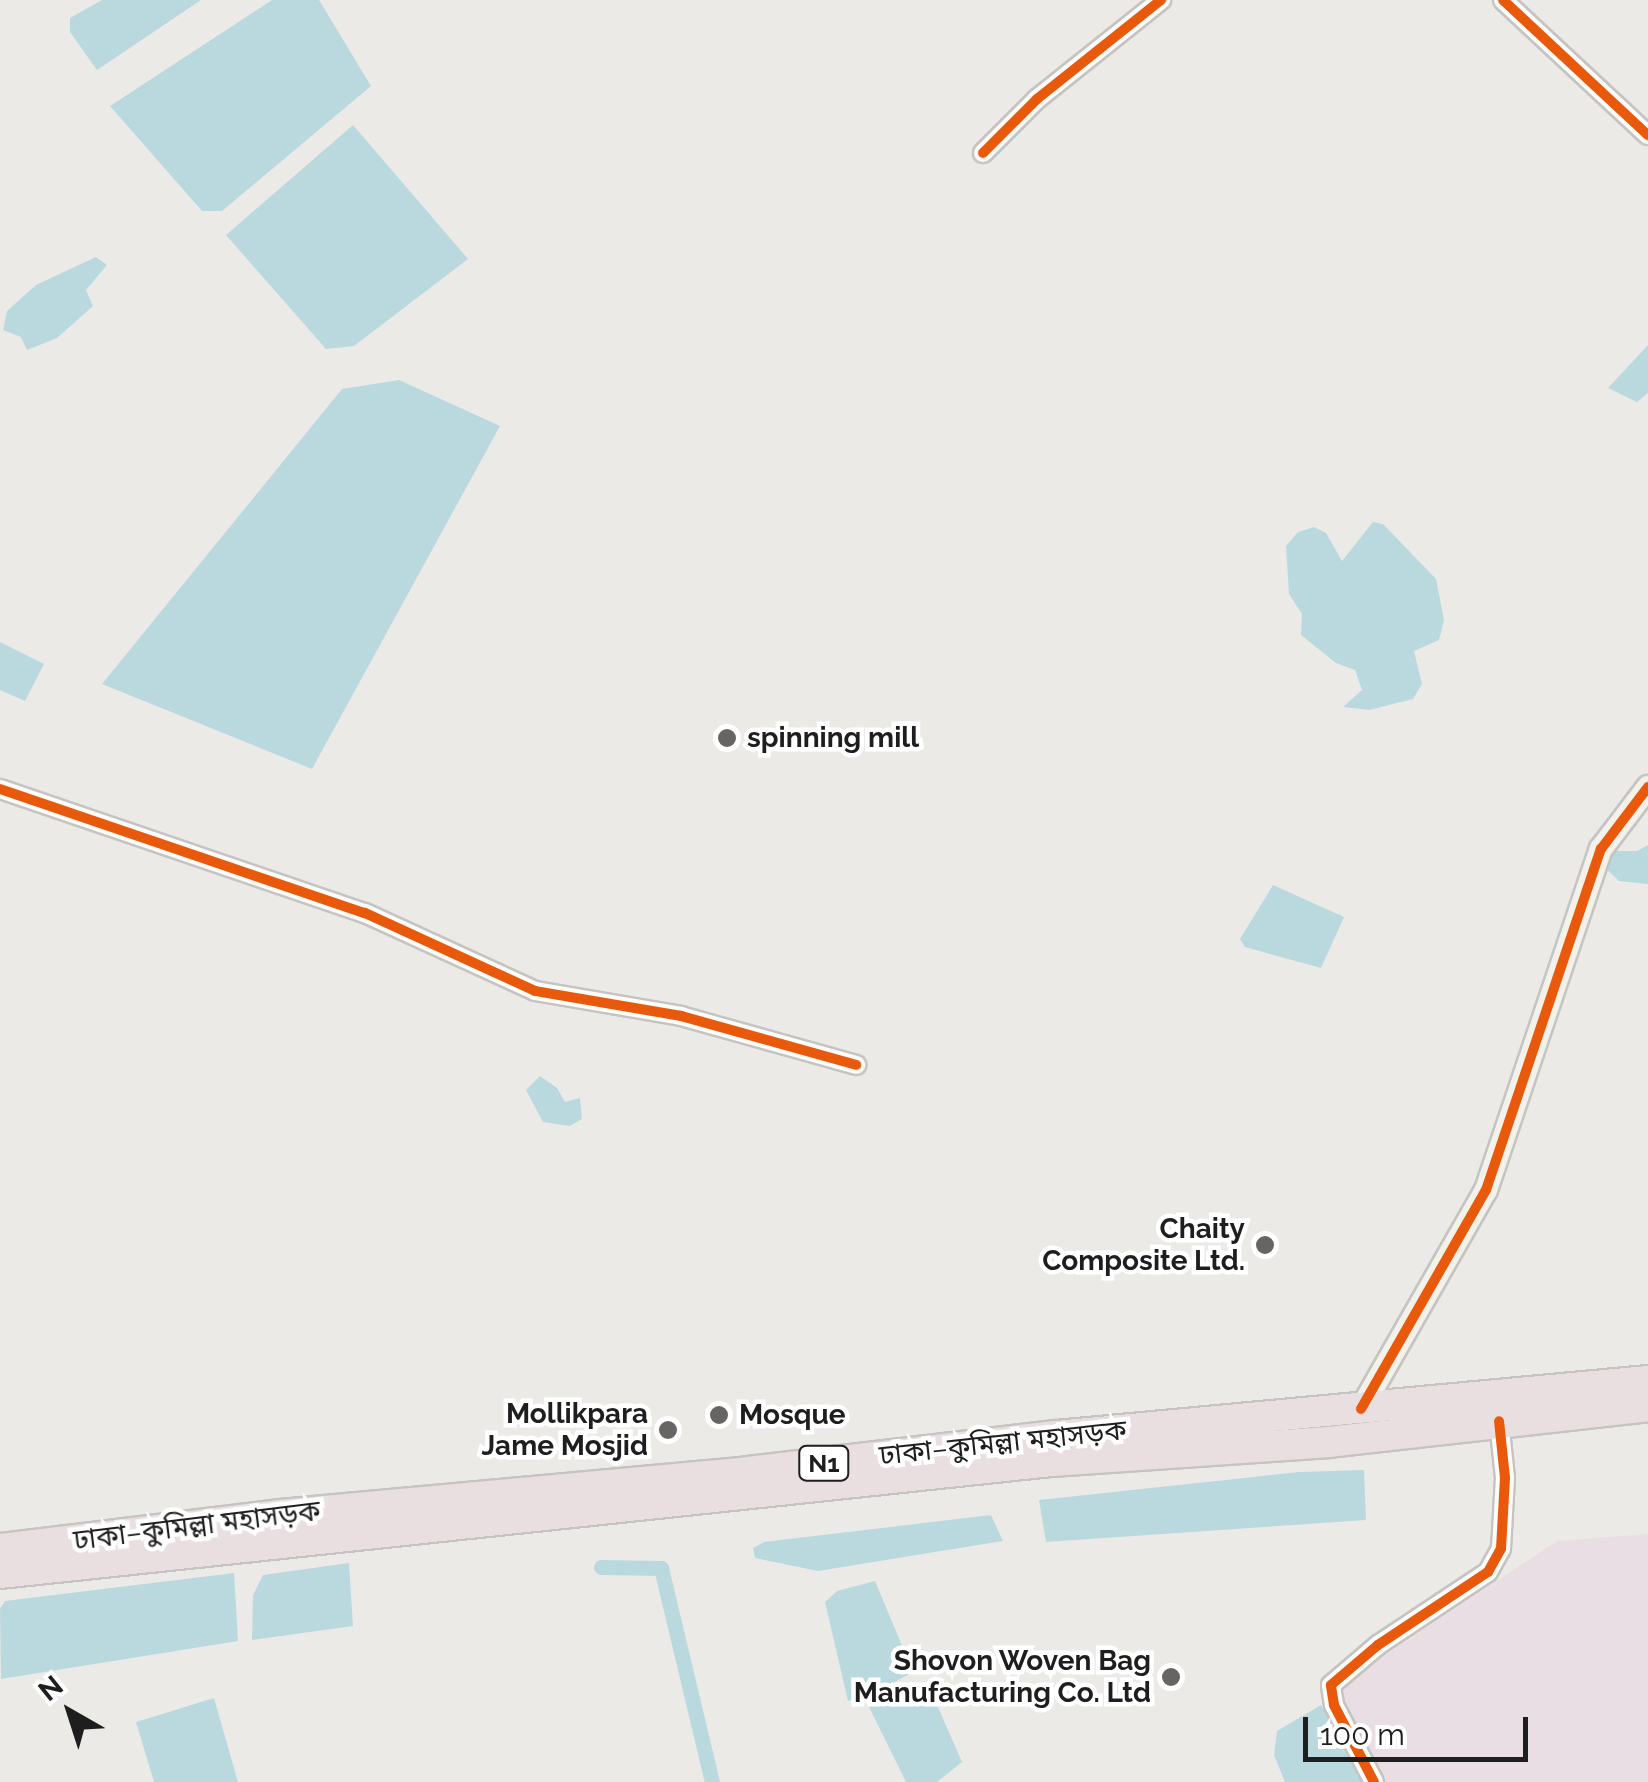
<!DOCTYPE html>
<html>
<head>
<meta charset="utf-8">
<style>
	body { margin:0 }
	#map { position:relative; width:1648px; height:1782px; overflow:hidden; background:#eceae6; font-family:Raleway,"Noto Sans Bengali",sans-serif }
	div>[style] { position:absolute }
	[style*='--x'] { left:calc(var(--x)*1px); top:calc(var(--y)*1px); width:calc(var(--w)*1px); rotate:calc(var(--a)*1deg) }
	.industrial>* { inset:0; background:#eadee5 }
	.water>* { inset:0; background:#bad9df }
	.canal>* { height:15px; margin:-7.5px; padding:0 7.5px; transform-origin:7.5px; border-radius:7.5px; background:#bad9df }
	.roads { filter:drop-shadow(2px 0 #c5c4c2) drop-shadow(-2px 0 #c5c4c2) drop-shadow(0 2px #c5c4c2) drop-shadow(0 -2px #c5c4c2) }
	.street>* { height:18px; margin:-9px; padding:0 9px; transform-origin:9px; border-radius:9px; background:#fcfcfb }
	.secondary>* { height:22px; margin:-11px; padding:0 11px; transform-origin:11px; border-radius:11px; background:#f3f2ea }
	.highway>* { height:30px; margin:-15px; padding:0 15px; transform-origin:15px; border-radius:15px; background:#e9dfe0 }
	.cycleway>* { height:10px; margin:-5px; padding:0 5px; transform-origin:5px; border-radius:5px; background:#e8590c }
	.dots>* { width:28px; height:28px; translate:-50% -50%; box-sizing:border-box; border:5px solid #fff; border-radius:50% }
	span { translate:-50% -50%; white-space:nowrap; text-align:center; line-height:1.15; -webkit-text-stroke:9px #fff; paint-order:stroke }
	.shield-label span { padding:2px 8px; background:#fff; border:2px solid; border-radius:8px; -webkit-text-stroke-width:0 }
	.shield-label { font-size:25px; color:#1e1e1e; font-weight:700 }
	.poi-label { font-size:28px; color:#1e1e1e; font-weight:700 }
	.left { translate:0 -50%; text-align:left }
	.right { translate:-100% -50%; text-align:right }
	.street-label { font-size:28px; color:#1e1e1e }
	.north { position:absolute; left:20px; top:1662px; width:100px; height:100px; -webkit-text-stroke:8px #fff; paint-order:stroke; rotate:321deg; font-size:28px; font-weight:700; line-height:40px; text-align:center; color:#1e1e1e }
	.north::after { content:''; display:block; margin:auto; width:35px; height:45px; background:#1e1e1e; clip-path:polygon(50% 0,100% 100%,50% 72%,0 100%) }
	.scale { position:absolute; left:1303px; top:1717px; width:225px; height:45px; box-sizing:border-box; border:5px solid #1e1e1e; border-top:0; padding-left:12px; font-size:30px; line-height:35px; white-space:nowrap; color:#1e1e1e; -webkit-text-stroke:8px #fff; paint-order:stroke }
</style>
</head>
<body>
<div id="map">
	<div class="industrial">
		<div style="clip-path:polygon(1648px 1534px,1648px 1782px,1367px 1782px,1334px 1689px,1557px 1541px)"></div>
	</div>
	<div class="water">
		<div style="clip-path:polygon(102px 0,201px 0,97px 70px,70px 32px,70px 18px)"></div>
		<div style="clip-path:polygon(272px 0,319px 0,371px 86px,222px 211px,202px 211px,110px 106px)"></div>
		<div style="clip-path:polygon(353px 125px,468px 259px,354px 346px,326px 349px,226px 235px)"></div>
		<div style="clip-path:polygon(96px 257px,107px 265px,86px 290px,93px 306px,57px 338px,27px 350px,21px 337px,3px 330px,7px 311px,36px 285px)"></div>
		<div style="clip-path:polygon(1648px 345px,1648px 393px,1637px 402px,1608px 388px)"></div>
		<div style="clip-path:polygon(399px 380px,500px 426px,312px 769px,102px 684px,342px 389px)"></div>
		<div style="clip-path:polygon(1373px 522px,1383px 524px,1436px 579px,1444px 620px,1439px 640px,1414px 651px,1422px 684px,1413px 699px,1369px 710px,1343px 707px,1362px 690px,1355px 670px,1336px 663px,1301px 635px,1302px 614px,1289px 594px,1286px 546px,1298px 532px,1314px 527px,1326px 533px,1342px 561px)"></div>
		<div style="clip-path:polygon(0 642px,44px 664px,25px 701px,0 690px)"></div>
		<div style="clip-path:polygon(1648px 845px,1648px 884px,1619px 881px,1602px 865px,1612px 851px,1637px 851px)"></div>
		<div style="clip-path:polygon(1273px 885px,1344px 917px,1321px 968px,1245px 947px,1240px 939px)"></div>
		<div style="clip-path:polygon(540px 1076px,557px 1088px,565px 1102px,580px 1098px,582px 1119px,570px 1126px,543px 1122px,526px 1090px)"></div>
		<div style="clip-path:polygon(1364px 1470px,1366px 1520px,1337px 1522px,1046px 1542px,1039px 1500px,1299px 1472px)"></div>
		<div style="clip-path:polygon(991px 1515px,1003px 1541px,818px 1571px,755px 1558px,753px 1548px,764px 1542px)"></div>
		<div style="clip-path:polygon(349px 1563px,353px 1626px,252px 1640px,253px 1595px,263px 1575px)"></div>
		<div style="clip-path:polygon(234px 1573px,238px 1641px,1px 1679px,0 1609px,5px 1601px)"></div>
		<div style="clip-path:polygon(875px 1581px,913px 1672px,878px 1691px,848px 1701px,825px 1602px,837px 1591px)"></div>
		<div style="clip-path:polygon(922px 1682px,934px 1698px,962px 1762px,937px 1782px,906px 1782px,869px 1707px)"></div>
		<div style="clip-path:polygon(214px 1698px,238px 1782px,154px 1782px,136px 1722px)"></div>
		<div style="clip-path:polygon(1321px 1705px,1362px 1782px,1285px 1782px,1274px 1755px,1277px 1731px)"></div>
	</div>
	<div class="canal">
		<div style="--x:601;--y:1567;--w:60;--a:1"></div>
		<div style="--x:661;--y:1568;--w:220;--a:76.6"></div>
	</div>
	<div class="roads">
		<div class="street">
			<div style="--x:1503;--y:0;--w:198;--a:43"></div>
			<div style="--x:983;--y:153;--w:76;--a:-45"></div>
			<div style="--x:1037;--y:99;--w:159;--a:-38.6"></div>
			<div style="--x:0;--y:789;--w:385;--a:18.8"></div>
			<div style="--x:365;--y:913;--w:187;--a:24.6"></div>
			<div style="--x:535;--y:991;--w:148;--a:9.7"></div>
			<div style="--x:681;--y:1016;--w:182;--a:15.6"></div>
			<div style="--x:1374;--y:1782;--w:87;--a:-117.5"></div>
			<div style="--x:1334;--y:1705;--w:20;--a:-99"></div>
			<div style="--x:1331;--y:1685;--w:62;--a:-40.4"></div>
			<div style="--x:1378;--y:1645;--w:132;--a:-33.6"></div>
			<div style="--x:1488;--y:1572;--w:26;--a:-61"></div>
			<div style="--x:1501;--y:1549;--w:71;--a:-86.8"></div>
			<div style="--x:1505;--y:1478;--w:57;--a:-96"></div>
		</div>
		<div class="secondary">
			<div style="--x:1361;--y:1409;--w:252;--a:-60.3"></div>
			<div style="--x:1486;--y:1190;--w:360;--a:-71.4"></div>
			<div style="--x:1601;--y:849;--w:78;--a:-52.8"></div>
		</div>
		<div class="highway">
			<div style="--x:0;--y:1549;--w:281;--a:-6.9"></div>
			<div style="--x:279;--y:1515;--w:471;--a:-5.2"></div>
			<div style="--x:748;--y:1472;--w:310;--a:-6.7"></div>
			<div style="--x:1056;--y:1436;--w:595;--a:-5.31"></div>
			<div style="--x:0;--y:1573;--w:1058;--a:-6.08"></div>
			<div style="--x:1052;--y:1461;--w:278;--a:-3.9"></div>
			<div style="--x:1329;--y:1442;--w:321;--a:-6.4"></div>
		</div>
	</div>
	<div class="cycleway">
		<div style="--x:1503;--y:0;--w:198;--a:43"></div>
		<div style="--x:983;--y:153;--w:76;--a:-45"></div>
		<div style="--x:1037;--y:99;--w:159;--a:-38.6"></div>
		<div style="--x:0;--y:789;--w:385;--a:18.8"></div>
		<div style="--x:365;--y:913;--w:187;--a:24.6"></div>
		<div style="--x:535;--y:991;--w:148;--a:9.7"></div>
		<div style="--x:681;--y:1016;--w:182;--a:15.6"></div>
		<div style="--x:1361;--y:1409;--w:252;--a:-60.3"></div>
		<div style="--x:1486;--y:1190;--w:360;--a:-71.4"></div>
		<div style="--x:1601;--y:849;--w:78;--a:-52.8"></div>
		<div style="--x:1374;--y:1782;--w:87;--a:-117.5"></div>
		<div style="--x:1334;--y:1705;--w:20;--a:-99"></div>
		<div style="--x:1331;--y:1685;--w:62;--a:-40.4"></div>
		<div style="--x:1378;--y:1645;--w:132;--a:-33.6"></div>
		<div style="--x:1488;--y:1572;--w:26;--a:-61"></div>
		<div style="--x:1501;--y:1549;--w:71;--a:-86.8"></div>
		<div style="--x:1505;--y:1478;--w:57;--a:-96"></div>
	</div>
	<div class="dots">
		<div style="left:727px;top:738px;background:#666564"></div>
		<div style="left:1265px;top:1245px;background:#666564"></div>
		<div style="left:719px;top:1415px;background:#666564"></div>
		<div style="left:668px;top:1430px;background:#666564"></div>
		<div style="left:1171px;top:1677px;background:#666564"></div>
	</div>
	<div class="shield-label">
		<span style="left:824px;top:1463px">N1</span>
	</div>
	<div class="poi-label">
		<span class="left" style="left:747px;top:738px">spinning mill</span>
		<span class="right" style="left:1245px;top:1245px">Chaity<br>Composite Ltd.</span>
		<span class="right" style="left:648px;top:1430px">Mollikpara<br>Jame Mosjid</span>
		<span class="left" style="left:739px;top:1415px">Mosque</span>
		<span class="right" style="left:1151px;top:1677px">Shovon Woven Bag<br>Manufacturing Co. Ltd</span>
	</div>
	<div class="street-label">
		<span style="left:1003px;top:1443px;rotate:-6deg">ঢাকা–কুমিল্লা মহাসড়ক</span>
		<span style="left:197px;top:1526px;rotate:-7deg">ঢাকা–কুমিল্লা মহাসড়ক</span>
	</div>
	<div class="north">N</div>
	<div class="scale">100 m</div>
</div>
</body>
</html>
